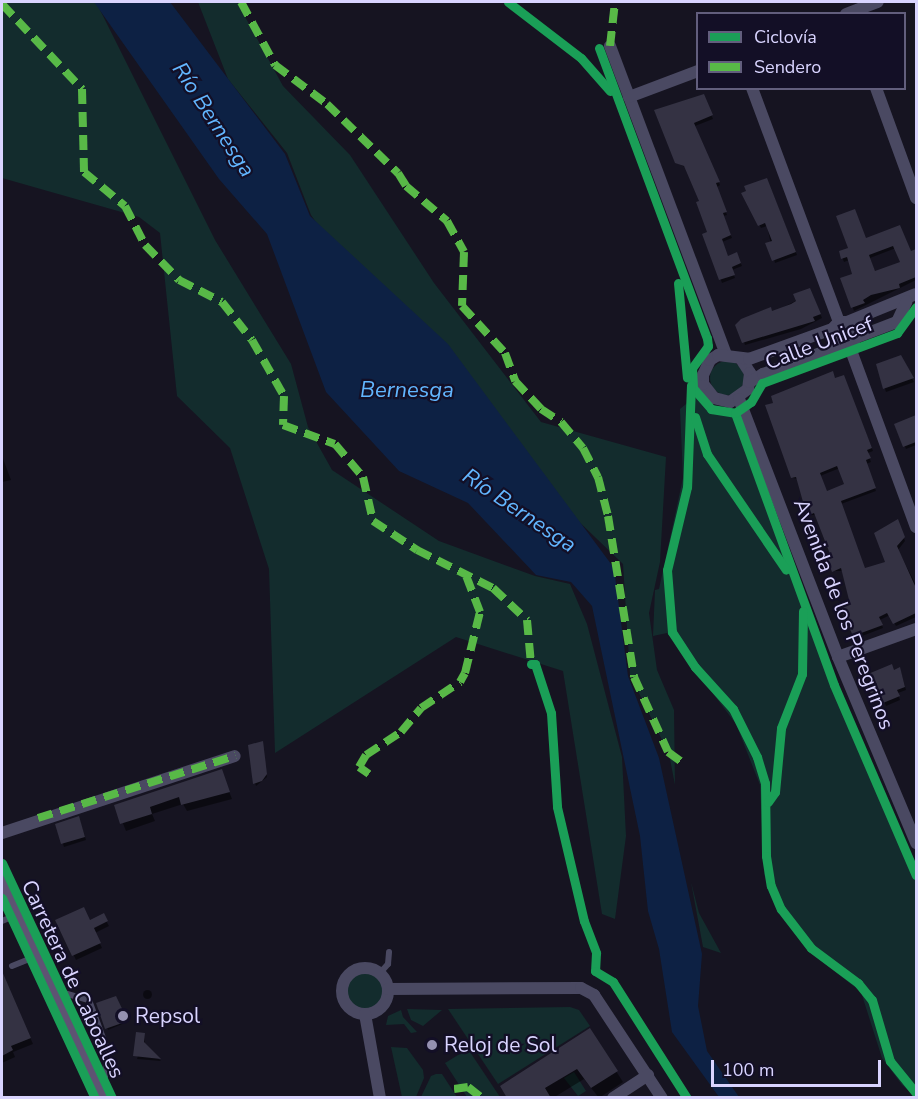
<!DOCTYPE html>
<html>
<head>
<meta charset="utf-8">
<style>
	body { margin:0 }
	#map { position:relative; width:918px; height:1099px; overflow:hidden; background:#161421; font-family:"Nunito Sans",sans-serif }
	div>[style] { position:absolute }
	[style*='--x'] { left:calc(var(--x)*1px); top:calc(var(--y)*1px); width:calc(var(--w)*1px); rotate:calc(var(--a)*1deg) }
	.green>* { inset:0; background:#132c2d }
	.round { border-radius:50% }
	.water>* { inset:0; background:#0d2144 }
	.shadow>* { inset:0; background:#0007 }
	.building>* { inset:0; background:#343243 }
	.lane>* { height:6px; margin:-3px; padding:0 3px; transform-origin:3px; border-radius:3px; background:#4a4962 }
	.street>* { height:12px; margin:-6px; padding:0 6px; transform-origin:6px; border-radius:6px; background:#4a4962 }
	.street>.ring { margin:-6px; padding:0; box-sizing:content-box; background:none; border:12px solid #4a4962; border-radius:50% }
	.primary>* { height:20px; margin:-10px; padding:0 10px; transform-origin:10px; border-radius:10px; background:#5e5373 }
	.quiet>* { height:8px; margin-top:-4px; transform-origin:0; background:repeating-linear-gradient(90deg,#58b947 0 15px,transparent 0 23px) }
	.cycleway>* { height:9px; margin:-4.5px; padding:0 4.5px; transform-origin:4.5px; border-radius:4.5px; background:#1a9f57 }
	.dots>* { width:16px; height:16px; translate:-50% -50%; box-sizing:border-box; border:3px solid #130f26; border-radius:50% }
	span { translate:-50% -50%; white-space:nowrap; text-align:center; line-height:1.15; -webkit-text-stroke:4.5px #130f26; paint-order:stroke }
	.street-label { font-size:21px; color:#d9d4ff }
	.poi-label { font-size:21px; color:#d9d4ff }
	.left { translate:0 -50%; text-align:left }
	.water-label { font-size:22px; color:#62b6ff; font-style:italic }
	.frame { position:absolute; inset:0; border:3px solid #d9d4ff; pointer-events:none }
	.legend { position:absolute; left:696px; top:12px; width:210px; height:78px; box-sizing:border-box; background:#130f26; border:2px solid #625e7d; margin:0; padding:8px 10px; list-style:none; font-size:18px; color:#d9d4ff }
	.legend li { display:flex; align-items:center; gap:12px; height:30px }
	.legend b { width:30px; border:2px solid #625e7d }
	.scale { position:absolute; left:711px; top:1060px; width:170px; height:27px; box-sizing:border-box; border:3px solid #d9d4ff; border-top:0; padding-left:8px; font-size:18px; line-height:21px; white-space:nowrap; color:#d9d4ff; -webkit-text-stroke:4px #130f26; paint-order:stroke }
</style>
</head>
<body>
<div id="map">
	<div class="green">
		<div style="clip-path:polygon(2px 2px,96px 2px,215px 240px,291px 364px,308px 427px,332px 470px,439px 541px,535px 576px,570px 584px,587px 624px,622px 757px,626px 836px,615px 919px,602px 914px,563px 671px,456px 637px,275px 753px,269px 569px,230px 448px,177px 396px,160px 233px,139px 217px,2px 178px)"></div>
		<div style="clip-path:polygon(198px 2px,237px 2px,283px 86px,350px 155px,434px 283px,541px 422px,666px 457px,660px 562px,649px 613px,657px 670px,674px 710px,675px 785px,669px 754px,630px 675px,623px 564px,416px 365px,311px 215px,287px 153px,228px 79px)"></div>
		<div class="round" style="left:710px;top:361px;width:34px;height:34px"></div>
		<div style="clip-path:polygon(697px 395px,715px 410px,736px 410px,836px 684px,916px 869px,916px 1097px,902px 1085px,882px 1058px,861px 992px,806px 949px,775px 906px,764px 874px,760px 785px,736px 724px,667px 633px,653px 636px,655px 590px,659px 589px,683px 478px,680px 409px)"></div>
		<div style="clip-path:polygon(691px 882px,699px 913px,721px 953px,703px 947px)"></div>
		<div class="round" style="left:347px;top:973px;width:36px;height:36px"></div>
		<div style="clip-path:polygon(570px 1007px,579px 1010px,590px 1026px,498px 1084px,448px 1009px)"></div>
		<div style="clip-path:polygon(407px 1009px,442px 1010px,423px 1026px,411px 1020px)"></div>
		<div style="clip-path:polygon(401px 1010px,403px 1017px,417px 1032px,411px 1033px,404px 1024px,386px 1025px,388px 1016px)"></div>
		<div style="clip-path:polygon(391px 1047px,407px 1048px,423px 1070px,424px 1078px,416px 1097px,402px 1097px)"></div>
		<div style="clip-path:polygon(468px 1049px,500px 1097px,467px 1097px,445px 1063px)"></div>
		<div style="clip-path:polygon(574px 1072px,586px 1091px,578px 1096px,564px 1078px)"></div>
		<div style="clip-path:polygon(436px 1074px,442px 1074px,457px 1097px,421px 1097px,431px 1076px)"></div>
	</div>
	<div class="water">
		<div style="clip-path:polygon(94px 2px,170px 2px,285px 154px,310px 216px,448px 344px,614px 568px,628px 676px,659px 758px,702px 954px,698px 1006px,707px 1051px,739px 1097px,719px 1097px,672px 1032px,659px 949px,648px 911px,640px 836px,592px 606px,571px 582px,536px 575px,468px 503px,399px 471px,326px 392px,267px 234px,219px 179px)"></div>
	</div>
	<div class="shadow">
		<div style="clip-path:polygon(705px 99px,713px 119px,695px 126px,720px 185px,717px 187px,727px 215px,723px 216px,732px 238px,722px 242px,728px 258px,738px 257px,742px 266px,732px 270px,735px 278px,722px 283px,704px 235px,708px 233px,701px 202px,687px 168px,677px 163px,656px 111px)"></div>
		<div style="clip-path:polygon(768px 182px,797px 255px,775px 263px,767px 226px,761px 228px,743px 194px)"></div>
		<div style="clip-path:polygon(evenodd,900px 226px,910px 253px,916px 250px,916px 280px,854px 311px,842px 279px,854px 275px,849px 260px,844px 262px,840px 252px,900px 226px,896px 248px,902px 263px,875px 272px,870px 258px,896px 248px)"></div>
		<div style="clip-path:polygon(811px 293px,822px 318px,801px 329px,745px 345px,744px 342px,772px 313px)"></div>
		<div style="clip-path:polygon(900px 357px,914px 382px,886px 392px,877px 365px)"></div>
		<div style="clip-path:polygon(evenodd,835px 379px,845px 380px,873px 451px,868px 453px,871px 462px,866px 464px,876px 491px,841px 504px,865px 571px,887px 563px,899px 524px,905px 541px,898px 550px,916px 585px,916px 617px,896px 626px,890px 615px,880px 620px,883px 628px,857px 638px,842px 608px,852px 605px,843px 571px,833px 571px,832px 554px,817px 515px,808px 515px,798px 479px,793px 478px,767px 406px,835px 379px,840px 468px,846px 485px,827px 493px,820px 476px,840px 468px)"></div>
		<div style="clip-path:polygon(916px 417px,916px 445px,906px 449px,896px 425px)"></div>
		<div style="clip-path:polygon(2px 456px,11px 480px,2px 482px)"></div>
		<div style="clip-path:polygon(894px 672px,901px 672px,906px 690px,898px 693px,900px 700px,886px 706px,881px 694px,874px 696px,868px 683px)"></div>
		<div style="clip-path:polygon(262px 743px,267px 777px,256px 786px,255px 783px)"></div>
		<div style="clip-path:polygon(221px 771px,232px 799px,187px 811px,183px 804px,152px 814px,155px 821px,126px 831px,116px 806px)"></div>
		<div style="clip-path:polygon(80px 821px,86px 840px,64px 847px,57px 825px)"></div>
		<div style="clip-path:polygon(103px 915px,109px 926px,95px 933px,102px 948px,76px 960px,57px 921px,90px 921px)"></div>
		<div style="clip-path:polygon(2px 973px,33px 1044px,13px 1052px,15px 1057px,2px 1063px)"></div>
		<div class="round" style="left:142.5px;top:989.5px;width:9px;height:9px"></div>
		<div style="clip-path:polygon(115px 998px,127px 1022px,108px 1030px,98px 1004px)"></div>
		<div style="clip-path:polygon(590px 1030px,623px 1082px,599px 1098px,584px 1079px,553px 1098px,508px 1098px)"></div>
		<div style="clip-path:polygon(144px 1034px,145px 1045px,161px 1061px,137px 1059px)"></div>
	</div>
	<div class="building">
		<div style="clip-path:polygon(704px 94px,713px 115px,694px 123px,720px 182px,716px 183px,727px 212px,723px 213px,731px 235px,722px 239px,728px 256px,737px 252px,741px 263px,732px 267px,735px 275px,719px 280px,702px 234px,707px 232px,696px 202px,699px 201px,684px 166px,675px 163px,654px 110px)"></div>
		<div style="clip-path:polygon(767px 178px,796px 252px,772px 261px,765px 243px,772px 241px,765px 223px,758px 226px,741px 193px,746px 191px,744px 186px)"></div>
		<div style="clip-path:polygon(evenodd,855px 209px,866px 238px,900px 225px,911px 251px,916px 249px,916px 277px,899px 284px,900px 288px,871px 295px,863px 300px,865px 303px,851px 308px,840px 278px,852px 274px,847px 257px,841px 259px,839px 251px,848px 248px,836px 216px,855px 209px,893px 246px,900px 262px,875px 271px,869px 255px,893px 246px)"></div>
		<div style="clip-path:polygon(810px 288px,821px 314px,813px 317px,815px 321px,742px 343px,735px 325px,741px 319px,771px 307px,772px 311px,791px 304px,796px 301px,793px 294px)"></div>
		<div style="clip-path:polygon(901px 355px,914px 378px,883px 389px,876px 364px)"></div>
		<div style="clip-path:polygon(evenodd,833px 371px,835px 378px,844px 375px,872px 448px,867px 450px,871px 458px,866px 460px,876px 488px,841px 501px,865px 568px,885px 562px,874px 533px,898px 519px,905px 537px,897px 546px,916px 588px,916px 613px,893px 624px,887px 613px,879px 617px,883px 625px,853px 636px,840px 607px,850px 604px,841px 568px,832px 572px,826px 555px,830px 554px,814px 513px,807px 516px,796px 477px,791px 478px,765px 405px,773px 403px,771px 396px,833px 371px,837px 466px,844px 484px,827px 491px,820px 473px,837px 466px)"></div>
		<div style="clip-path:polygon(916px 415px,916px 442px,903px 447px,894px 424px)"></div>
		<div style="clip-path:polygon(892px 664px,894px 670px,900px 667px,905px 687px,897px 690px,900px 696px,883px 703px,878px 691px,871px 694px,866px 682px,871px 680px,868px 674px)"></div>
		<div style="clip-path:polygon(263px 741px,267px 774px,262px 781px,253px 784px,248px 745px)"></div>
		<div style="clip-path:polygon(222px 769px,230px 792px,181px 805px,179px 797px,150px 807px,152px 814px,120px 824px,114px 805px)"></div>
		<div style="clip-path:polygon(79px 816px,85px 837px,61px 844px,55px 824px)"></div>
		<div style="clip-path:polygon(84px 907px,90px 920px,104px 913px,108px 921px,94px 928px,101px 943px,72px 956px,55px 920px)"></div>
		<div style="clip-path:polygon(2px 971px,31px 1038px,11px 1046px,13px 1050px,2px 1056px)"></div>
		<div style="clip-path:polygon(116px 996px,128px 1021px,105px 1029px,96px 1003px)"></div>
		<div style="clip-path:polygon(86px 1008px,96px 1034px,93px 1035px,81px 1010px)"></div>
		<div style="clip-path:polygon(590px 1028px,618px 1071px,591px 1088px,577px 1069px,545px 1088px,551px 1098px,507px 1098px,500px 1086px)"></div>
		<div style="clip-path:polygon(136px 1032px,145px 1033px,144px 1042px,161px 1059px,133px 1056px)"></div>
	</div>
	<div class="lane">
		<div style="--x:2;--y:921;--w:13;--a:-23"></div>
		<div style="--x:12;--y:966;--w:24;--a:-22"></div>
		<div style="--x:380;--y:973;--w:12;--a:-48"></div>
		<div style="--x:388;--y:964;--w:12;--a:-85"></div>
		<div style="--x:57;--y:991;--w:33;--a:16"></div>
		<div style="--x:89;--y:1000;--w:52;--a:69.8"></div>
		<div style="--x:107;--y:1049;--w:39;--a:94"></div>
	</div>
	<div class="street">
		<div style="--x:846;--y:14;--w:34;--a:-21"></div>
		<div style="--x:610;--y:46;--w:329;--a:69.4"></div>
		<div style="--x:752;--y:88;--w:250;--a:69.6"></div>
		<div style="--x:876;--y:88;--w:117;--a:70"></div>
		<div style="--x:629;--y:97;--w:74;--a:-20.6"></div>
		<div class="ring" style="left:832px;top:322px;width:12px;height:12px"></div>
		<div style="--x:847;--y:322;--w:74;--a:-22.1"></div>
		<div style="--x:855;--y:338;--w:45;--a:-20.9"></div>
		<div style="--x:897;--y:322;--w:23;--a:-65"></div>
		<div style="--x:849;--y:345;--w:194;--a:69.8"></div>
		<div style="--x:741;--y:359;--w:17;--a:57"></div>
		<div style="--x:750;--y:373;--w:16;--a:97"></div>
		<div style="--x:748;--y:389;--w:22;--a:144"></div>
		<div style="--x:730;--y:402;--w:16;--a:-166"></div>
		<div style="--x:714;--y:398;--w:18;--a:-128"></div>
		<div style="--x:703;--y:384;--w:9;--a:-90"></div>
		<div style="--x:703;--y:375;--w:17;--a:-65"></div>
		<div style="--x:710;--y:360;--w:9;--a:-32"></div>
		<div style="--x:718;--y:355;--w:31;--a:7"></div>
		<div style="--x:749;--y:359;--w:88;--a:-19.9"></div>
		<div style="--x:750;--y:382;--w:15;--a:-32"></div>
		<div style="--x:763;--y:374;--w:82;--a:-20"></div>
		<div style="--x:739;--y:399;--w:276;--a:69"></div>
		<div style="--x:838;--y:657;--w:202;--a:67.2"></div>
		<div style="--x:838;--y:657;--w:83;--a:-19.7"></div>
		<div style="--x:2;--y:833;--w:245;--a:-18.3"></div>
		<div class="ring" style="left:342px;top:968px;width:34px;height:34px"></div>
		<div style="--x:388;--y:989;--w:193;--a:-0.3"></div>
		<div style="--x:581;--y:988;--w:15;--a:28"></div>
		<div style="--x:594;--y:995;--w:123;--a:56.6"></div>
		<div style="--x:365;--y:1014;--w:85;--a:79.9"></div>
		<div style="--x:613;--y:1098;--w:42;--a:-33.3"></div>
	</div>
	<div class="primary">
		<div style="--x:2;--y:881;--w:239;--a:65.3"></div>
	</div>
	<div class="quiet">
		<div style="--x:241;--y:2;--w:72;--a:61.6"></div>
		<div style="--x:275;--y:65;--w:65;--a:36.9"></div>
		<div style="--x:327;--y:104;--w:99;--a:44.2"></div>
		<div style="--x:398;--y:173;--w:15;--a:58"></div>
		<div style="--x:406;--y:186;--w:54;--a:40.5"></div>
		<div style="--x:447;--y:221;--w:35;--a:61"></div>
		<div style="--x:464;--y:252;--w:54;--a:92.1"></div>
		<div style="--x:462;--y:306;--w:64;--a:47.5"></div>
		<div style="--x:505;--y:353;--w:30;--a:70"></div>
		<div style="--x:515;--y:381;--w:38;--a:47"></div>
		<div style="--x:541;--y:409;--w:24;--a:33"></div>
		<div style="--x:561;--y:422;--w:34;--a:50"></div>
		<div style="--x:583;--y:448;--w:33;--a:63"></div>
		<div style="--x:598;--y:477;--w:40;--a:75.6"></div>
		<div style="--x:608;--y:516;--w:163;--a:80.8"></div>
		<div style="--x:634;--y:677;--w:82;--a:65.6"></div>
		<div style="--x:668;--y:752;--w:17;--a:36"></div>
		<div style="--x:2;--y:4;--w:117;--a:46.7"></div>
		<div style="--x:82;--y:89;--w:83;--a:88.6"></div>
		<div style="--x:84;--y:172;--w:53;--a:39.7"></div>
		<div style="--x:125;--y:206;--w:44;--a:62.9"></div>
		<div style="--x:145;--y:245;--w:49;--a:45.8"></div>
		<div style="--x:179;--y:280;--w:48;--a:27.1"></div>
		<div style="--x:222;--y:302;--w:48;--a:51.7"></div>
		<div style="--x:252;--y:340;--w:64;--a:60.3"></div>
		<div style="--x:284;--y:396;--w:29;--a:92"></div>
		<div style="--x:283;--y:425;--w:55;--a:20.1"></div>
		<div style="--x:335;--y:444;--w:43;--a:49.7"></div>
		<div style="--x:363;--y:477;--w:45;--a:77.2"></div>
		<div style="--x:373;--y:521;--w:53;--a:33.4"></div>
		<div style="--x:417;--y:550;--w:85;--a:26.6"></div>
		<div style="--x:493;--y:588;--w:47;--a:43.3"></div>
		<div style="--x:527;--y:620;--w:44;--a:84.8"></div>
		<div style="--x:610;--y:46;--w:44;--a:-83.5"></div>
		<div style="--x:369;--y:774;--w:12;--a:-145"></div>
		<div style="--x:359;--y:767;--w:14;--a:-60"></div>
		<div style="--x:366;--y:755;--w:42;--a:-33.3"></div>
		<div style="--x:401;--y:732;--w:31;--a:-50"></div>
		<div style="--x:421;--y:708;--w:47;--a:-33.7"></div>
		<div style="--x:460;--y:682;--w:10;--a:-61"></div>
		<div style="--x:465;--y:673;--w:63;--a:-76.2"></div>
		<div style="--x:480;--y:612;--w:42;--a:-111"></div>
		<div style="--x:38;--y:818;--w:207;--a:-17.5"></div>
		<div style="--x:454;--y:1089;--w:14;--a:-8"></div>
		<div style="--x:468;--y:1087;--w:18;--a:38"></div>
	</div>
	<div class="cycleway">
		<div style="--x:508;--y:2;--w:92;--a:37.5"></div>
		<div style="--x:581;--y:58;--w:44;--a:48.7"></div>
		<div style="--x:599;--y:48;--w:309;--a:69.6"></div>
		<div style="--x:707;--y:338;--w:8;--a:83"></div>
		<div style="--x:708;--y:346;--w:27;--a:126"></div>
		<div style="--x:692;--y:368;--w:20;--a:87"></div>
		<div style="--x:693;--y:388;--w:28;--a:49"></div>
		<div style="--x:711;--y:409;--w:24;--a:9"></div>
		<div style="--x:735;--y:413;--w:289;--a:70"></div>
		<div style="--x:834;--y:685;--w:207;--a:66.7"></div>
		<div style="--x:678;--y:283;--w:95;--a:84.6"></div>
		<div style="--x:691;--y:385;--w:102;--a:92.2"></div>
		<div style="--x:687;--y:487;--w:85;--a:103.5"></div>
		<div style="--x:667;--y:570;--w:62;--a:85.4"></div>
		<div style="--x:672;--y:632;--w:42;--a:56.7"></div>
		<div style="--x:695;--y:667;--w:57;--a:47.9"></div>
		<div style="--x:733;--y:709;--w:54;--a:63.4"></div>
		<div style="--x:757;--y:757;--w:27;--a:73"></div>
		<div style="--x:765;--y:783;--w:73;--a:89.2"></div>
		<div style="--x:766;--y:856;--w:30;--a:81"></div>
		<div style="--x:771;--y:886;--w:25;--a:67"></div>
		<div style="--x:781;--y:909;--w:49;--a:52.4"></div>
		<div style="--x:811;--y:948;--w:59;--a:36.7"></div>
		<div style="--x:858;--y:983;--w:22;--a:51"></div>
		<div style="--x:872;--y:1000;--w:64;--a:73.6"></div>
		<div style="--x:890;--y:1061;--w:41;--a:50.9"></div>
		<div style="--x:735;--y:413;--w:19;--a:-35"></div>
		<div style="--x:751;--y:402;--w:22;--a:-60"></div>
		<div style="--x:762;--y:383;--w:144;--a:-20.3"></div>
		<div style="--x:897;--y:333;--w:32;--a:-54"></div>
		<div style="--x:695;--y:417;--w:39;--a:72"></div>
		<div style="--x:707;--y:454;--w:140;--a:55.7"></div>
		<div style="--x:531;--y:664;--w:4;--a:0"></div>
		<div style="--x:535;--y:664;--w:52;--a:71.9"></div>
		<div style="--x:551;--y:713;--w:94;--a:86.3"></div>
		<div style="--x:557;--y:807;--w:117;--a:76.7"></div>
		<div style="--x:584;--y:921;--w:34;--a:69"></div>
		<div style="--x:596;--y:953;--w:18;--a:93"></div>
		<div style="--x:595;--y:971;--w:21;--a:31"></div>
		<div style="--x:613;--y:982;--w:138;--a:57.5"></div>
		<div style="--x:768;--y:802;--w:12;--a:-55"></div>
		<div style="--x:775;--y:792;--w:64;--a:-84.6"></div>
		<div style="--x:781;--y:728;--w:58;--a:-68.7"></div>
		<div style="--x:802;--y:674;--w:63;--a:-89.1"></div>
		<div style="--x:2;--y:863;--w:259;--a:64.9"></div>
		<div style="--x:2;--y:898;--w:221;--a:65.1"></div>
	</div>
	<div class="dots">
		<div style="left:123px;top:1016px;background:#9591b1"></div>
		<div style="left:432px;top:1045px;background:#9591b1"></div>
	</div>
	<div class="street-label">
		<span style="left:819px;top:343px;rotate:-21deg">Calle Unicef</span>
		<span style="left:844px;top:614px;rotate:69deg">Avenida de los Peregrinos</span>
		<span style="left:73px;top:979px;rotate:65deg">Carretera de Caboalles</span>
	</div>
	<div class="poi-label">
		<span class="left" style="left:135px;top:1016px">Repsol</span>
		<span class="left" style="left:444px;top:1045px">Reloj de Sol</span>
	</div>
	<div class="water-label">
		<span style="left:213px;top:120px;rotate:57deg">Río Bernesga</span>
		<span style="left:407px;top:391px">Bernesga</span>
		<span style="left:519px;top:511px;rotate:34deg">Río Bernesga</span>
	</div>
	<div class="frame"></div>
	<ul class="legend">
	<li><b style="height:8px;background:#1a9f57"></b>Ciclovía</li>
	<li><b style="height:8px;background:#58b947"></b>Sendero</li>
	</ul>
	<div class="scale">100 m</div>
</div>
</body>
</html>
